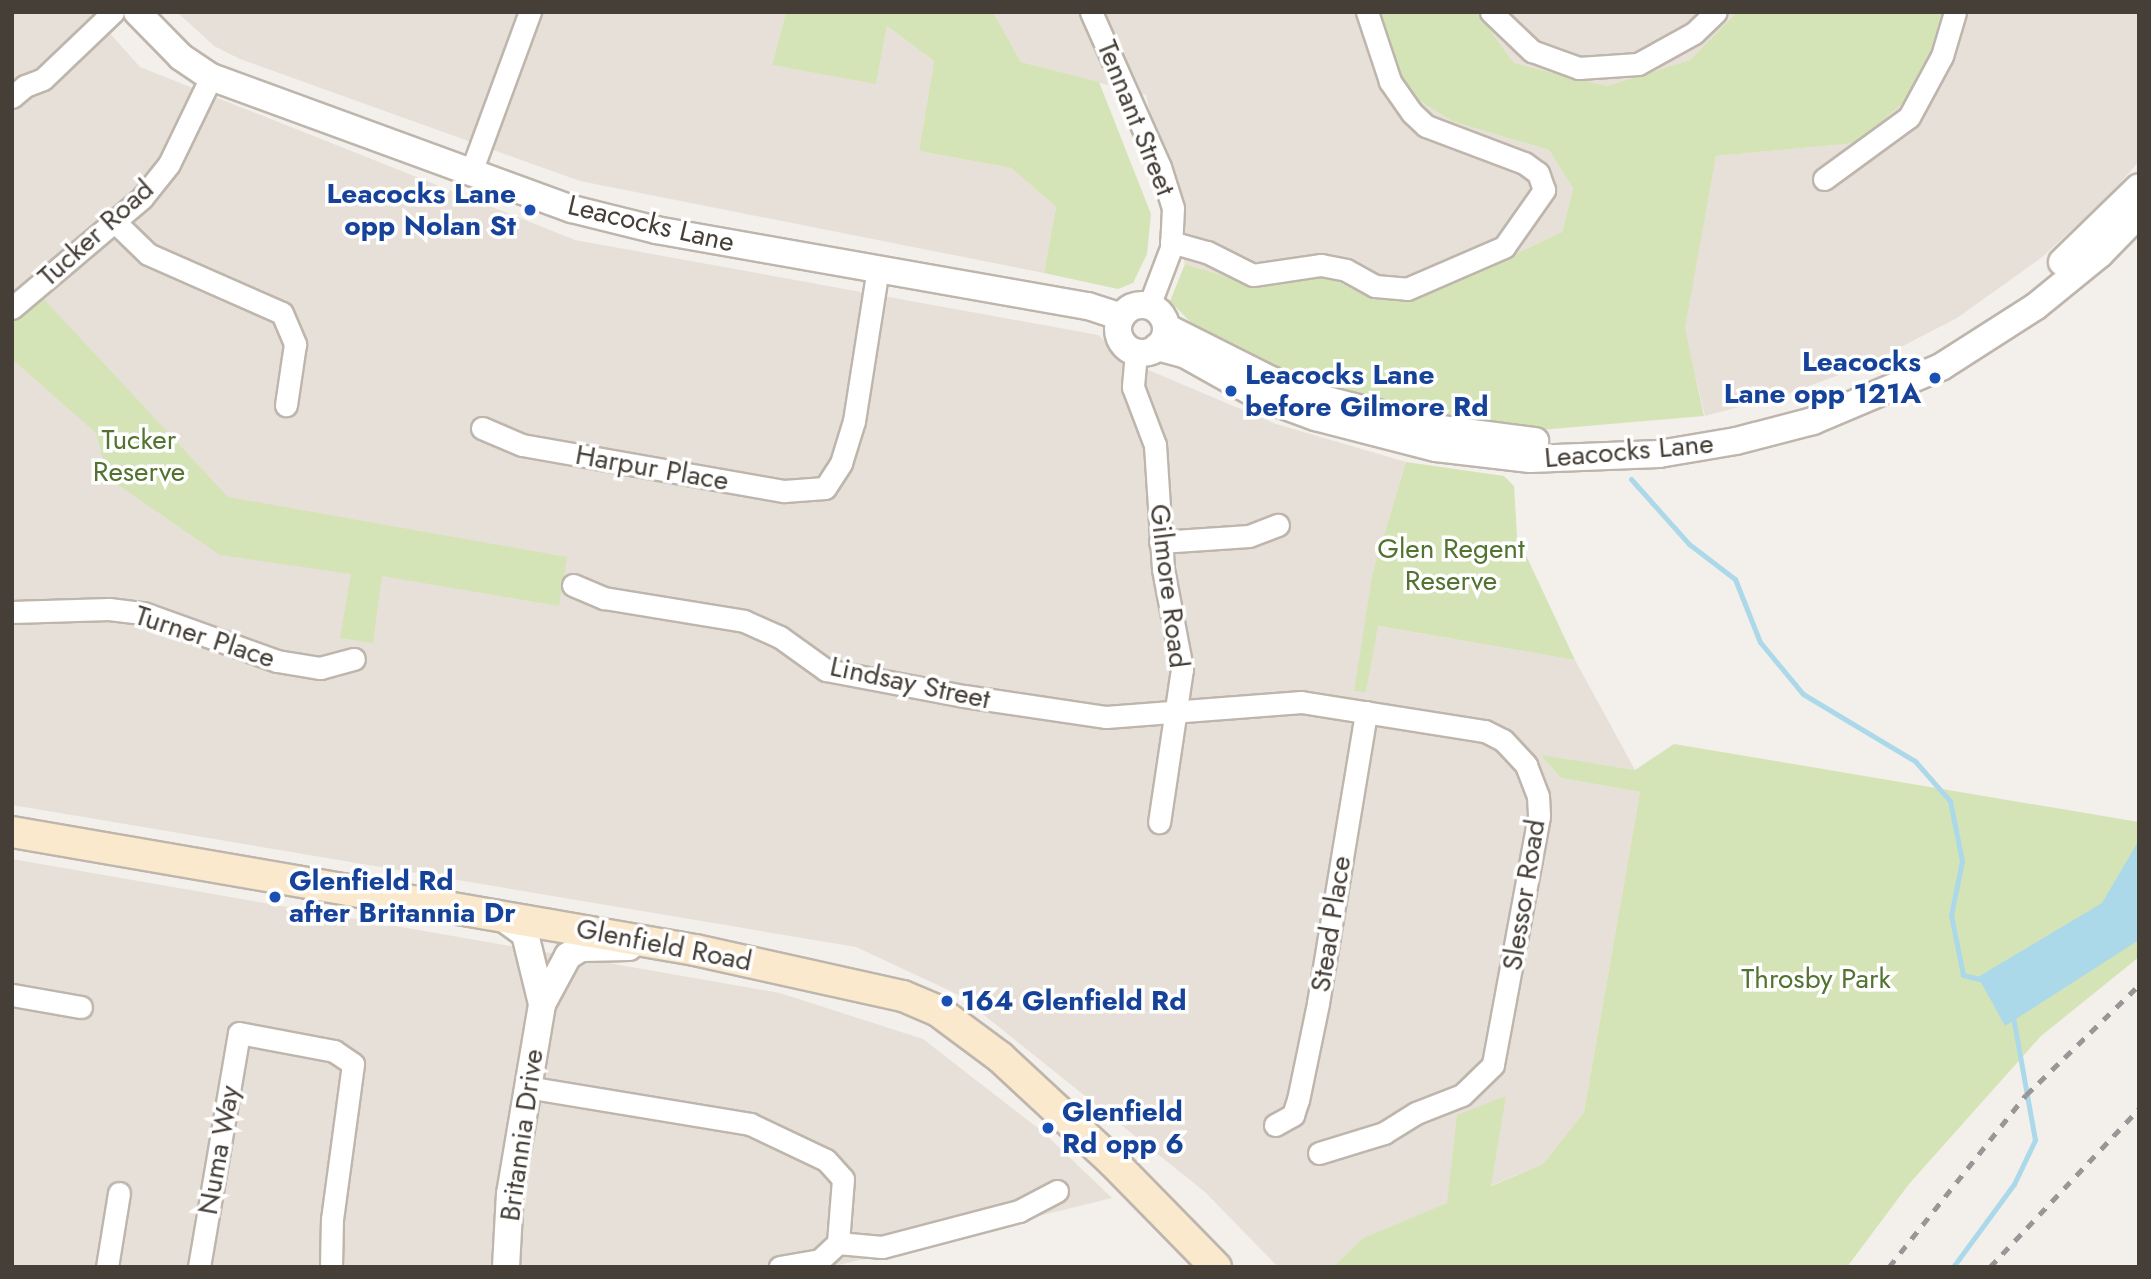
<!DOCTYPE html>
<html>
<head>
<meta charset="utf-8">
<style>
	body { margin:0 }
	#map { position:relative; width:2151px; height:1279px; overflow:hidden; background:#f3efea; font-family:Jost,sans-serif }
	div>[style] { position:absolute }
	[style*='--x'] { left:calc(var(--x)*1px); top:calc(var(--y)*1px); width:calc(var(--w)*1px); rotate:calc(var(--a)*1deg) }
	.residential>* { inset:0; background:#e7e0d8 }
	.green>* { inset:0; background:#d5e4b6 }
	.water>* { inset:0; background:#acd9ea }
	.stream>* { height:5px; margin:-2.5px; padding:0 2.5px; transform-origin:2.5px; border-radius:2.5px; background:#acd9ea }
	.roads { filter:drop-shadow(2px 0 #beb6ad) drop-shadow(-2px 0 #beb6ad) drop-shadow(0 2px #beb6ad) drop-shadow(0 -2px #beb6ad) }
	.minor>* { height:21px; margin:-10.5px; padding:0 10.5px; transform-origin:10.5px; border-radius:10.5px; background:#fff }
	.tertiary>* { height:26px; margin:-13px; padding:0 13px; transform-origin:13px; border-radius:13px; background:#fff }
	.tertiary>.ring { margin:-13px; padding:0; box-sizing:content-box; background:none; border:26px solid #fff; border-radius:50% }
	.secondary>* { height:30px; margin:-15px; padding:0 15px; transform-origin:15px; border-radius:15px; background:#fae9cd }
	.rail>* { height:5px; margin-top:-2.5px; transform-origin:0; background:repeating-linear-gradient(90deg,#979797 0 9px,transparent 0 18px) }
	.dots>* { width:19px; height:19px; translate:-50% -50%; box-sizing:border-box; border:4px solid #fff; border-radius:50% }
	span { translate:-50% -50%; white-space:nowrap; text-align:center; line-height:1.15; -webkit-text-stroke:7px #fff; paint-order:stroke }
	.street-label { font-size:28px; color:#463f38 }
	.transit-label { font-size:28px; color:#164399; font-weight:700 }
	.right { translate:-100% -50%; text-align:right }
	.left { translate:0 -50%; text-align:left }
	.park-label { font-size:28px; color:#537330 }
	.frame { position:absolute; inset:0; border:14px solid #463f38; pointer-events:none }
</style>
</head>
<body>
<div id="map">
	<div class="residential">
		<div style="clip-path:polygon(12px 12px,91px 12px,140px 67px,575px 240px,1098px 335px,1127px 361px,1276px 424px,1406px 462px,1373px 571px,1366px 692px,1377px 626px,1575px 660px,1635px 770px,1542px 756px,1561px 778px,1640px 792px,1584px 1112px,1543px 1164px,1363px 1238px,1333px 1267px,1278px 1267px,1205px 1192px,959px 995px,856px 947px,12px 805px)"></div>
		<div style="clip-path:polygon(177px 12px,786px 12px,772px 65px,876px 83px,887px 26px,934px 61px,919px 151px,1011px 168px,1056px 207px,1044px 273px,580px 181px,240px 59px,214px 46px)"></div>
		<div style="clip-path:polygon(993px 12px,1380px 12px,1406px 93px,1454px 122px,1549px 150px,1573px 188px,1562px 232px,1423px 297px,1375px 300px,1322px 274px,1253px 285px,1185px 264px,1146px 95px,1021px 62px)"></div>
		<div style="clip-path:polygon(1477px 12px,1737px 12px,1690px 60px,1607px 86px,1514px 63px)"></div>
		<div style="clip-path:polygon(1944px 12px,2139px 12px,2139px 161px,2110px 195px,2041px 258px,1957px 318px,1866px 365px,1787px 394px,1705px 416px,1684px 328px,1716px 156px,1857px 143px,1941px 31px)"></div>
		<div style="clip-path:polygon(12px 859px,780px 993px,923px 1039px,1043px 1132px,1112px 1198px,831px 1267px,12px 1267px)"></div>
	</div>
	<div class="green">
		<div style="clip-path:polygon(786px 12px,993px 12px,1021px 62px,1099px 82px,1151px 214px,1147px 254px,1133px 283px,1118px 289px,1044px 273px,1056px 207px,1011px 168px,919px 151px,934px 61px,887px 26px,876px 84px,772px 65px)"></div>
		<div style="clip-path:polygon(1380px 12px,1477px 12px,1514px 63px,1607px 86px,1690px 60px,1737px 12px,1944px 12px,1941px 31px,1906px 100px,1857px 143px,1716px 156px,1685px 328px,1704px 416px,1528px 431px,1410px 413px,1309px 381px,1196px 328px,1170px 301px,1185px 264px,1253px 285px,1322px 274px,1375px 300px,1423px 297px,1562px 232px,1573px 188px,1549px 150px,1454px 122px,1406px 93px)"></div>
		<div style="clip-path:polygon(42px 297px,228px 497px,567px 557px,559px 606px,382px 576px,373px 643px,340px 638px,351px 574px,220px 555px,108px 478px,96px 433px,12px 359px,12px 322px)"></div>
		<div style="clip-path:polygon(1406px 462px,1504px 476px,1514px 486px,1517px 536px,1575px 660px,1378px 626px,1366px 692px,1354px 691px,1373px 571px)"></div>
		<div style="clip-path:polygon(1674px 744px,2139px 822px,2139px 957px,2041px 1036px,1909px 1184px,1847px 1267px,1333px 1267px,1363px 1238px,1447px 1203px,1457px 1115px,1506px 1096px,1491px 1186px,1543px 1164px,1584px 1112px,1640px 792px,1561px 778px,1541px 755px,1635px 770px)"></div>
	</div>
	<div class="water">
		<div style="clip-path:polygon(2139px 840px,2139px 940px,2005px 1026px,1978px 977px,2102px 903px)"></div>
	</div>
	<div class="stream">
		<div style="--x:1631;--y:479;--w:87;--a:48.3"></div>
		<div style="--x:1689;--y:544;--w:58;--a:37.3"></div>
		<div style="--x:1735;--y:579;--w:68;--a:68.4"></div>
		<div style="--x:1760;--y:642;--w:67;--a:50.4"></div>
		<div style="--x:1803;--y:694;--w:131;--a:30.9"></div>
		<div style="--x:1915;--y:761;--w:53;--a:48.8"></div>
		<div style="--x:1950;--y:801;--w:61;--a:78.7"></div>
		<div style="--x:1962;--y:861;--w:55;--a:101.5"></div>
		<div style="--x:1951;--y:915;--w:61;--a:78.7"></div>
		<div style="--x:1963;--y:975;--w:25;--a:14"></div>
		<div style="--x:1953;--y:1267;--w:103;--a:-53.7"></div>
		<div style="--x:2014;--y:1184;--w:49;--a:-64.5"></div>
		<div style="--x:2035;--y:1140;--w:126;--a:-100.1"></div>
	</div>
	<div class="roads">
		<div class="minor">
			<div style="--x:1091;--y:12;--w:170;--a:66"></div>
			<div style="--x:1160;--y:167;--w:43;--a:72.4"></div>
			<div style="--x:1173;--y:208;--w:40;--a:92.9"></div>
			<div style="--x:1171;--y:248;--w:62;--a:110.8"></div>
			<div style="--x:1491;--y:12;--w:57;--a:43.6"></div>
			<div style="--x:1532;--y:51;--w:50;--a:19.9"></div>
			<div style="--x:1579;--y:68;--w:59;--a:-3.9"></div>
			<div style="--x:1638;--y:64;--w:64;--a:-29"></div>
			<div style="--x:1694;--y:33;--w:30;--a:-44"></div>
			<div style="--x:12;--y:97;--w:17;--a:-40"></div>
			<div style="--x:25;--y:86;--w:19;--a:-21"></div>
			<div style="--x:43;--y:79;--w:97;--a:-43.7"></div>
			<div style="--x:471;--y:172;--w:171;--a:-69.8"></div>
			<div style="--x:1824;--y:179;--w:105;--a:-36.1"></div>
			<div style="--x:1909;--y:117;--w:69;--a:-61.6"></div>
			<div style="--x:1942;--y:56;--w:46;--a:-73.5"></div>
			<div style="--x:115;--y:222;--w:46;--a:44.1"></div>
			<div style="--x:148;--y:254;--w:146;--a:23.8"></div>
			<div style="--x:282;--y:313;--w:34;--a:67"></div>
			<div style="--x:295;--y:344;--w:62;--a:98.4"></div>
			<div style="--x:1171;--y:242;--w:37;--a:16"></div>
			<div style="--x:1207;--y:252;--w:51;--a:26.6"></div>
			<div style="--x:1253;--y:275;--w:69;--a:-8.4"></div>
			<div style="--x:1321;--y:265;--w:25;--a:11"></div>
			<div style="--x:1346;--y:270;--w:33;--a:29"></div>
			<div style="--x:1375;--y:286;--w:32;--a:5"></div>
			<div style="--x:1407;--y:289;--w:106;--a:-23.4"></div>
			<div style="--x:1504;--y:247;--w:70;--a:-54.9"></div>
			<div style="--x:1544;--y:190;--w:18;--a:-109"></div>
			<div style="--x:1538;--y:173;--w:17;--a:-144"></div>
			<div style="--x:1524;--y:163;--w:105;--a:-159.3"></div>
			<div style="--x:1426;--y:126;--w:19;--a:-137"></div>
			<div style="--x:1412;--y:113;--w:39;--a:-125"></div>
			<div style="--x:1390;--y:81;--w:73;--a:-108.4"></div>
			<div style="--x:12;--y:308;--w:170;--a:-40.2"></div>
			<div style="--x:142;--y:198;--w:43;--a:-51.5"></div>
			<div style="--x:169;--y:164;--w:97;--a:-64.2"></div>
			<div style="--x:1136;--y:352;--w:35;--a:95"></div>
			<div style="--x:1133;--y:387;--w:62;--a:69.2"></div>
			<div style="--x:1155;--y:445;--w:124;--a:86.3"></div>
			<div style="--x:1163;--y:569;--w:102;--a:79.2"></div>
			<div style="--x:1182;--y:669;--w:155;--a:98.5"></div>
			<div style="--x:482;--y:428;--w:43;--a:23"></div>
			<div style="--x:522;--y:445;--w:266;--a:10"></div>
			<div style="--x:784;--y:491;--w:41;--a:-4.2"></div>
			<div style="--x:825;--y:488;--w:30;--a:-57"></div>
			<div style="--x:841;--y:463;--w:44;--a:-72.8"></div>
			<div style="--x:854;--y:421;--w:156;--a:-81.1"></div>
			<div style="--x:1160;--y:542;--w:89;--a:-3.9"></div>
			<div style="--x:1249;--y:536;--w:31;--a:-21"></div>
			<div style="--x:573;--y:585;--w:34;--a:23"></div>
			<div style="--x:604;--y:598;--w:142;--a:9.3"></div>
			<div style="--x:744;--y:621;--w:39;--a:24"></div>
			<div style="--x:780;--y:637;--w:57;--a:35.7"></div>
			<div style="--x:826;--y:670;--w:140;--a:10.7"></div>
			<div style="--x:964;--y:696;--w:144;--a:8.4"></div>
			<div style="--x:1106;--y:717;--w:196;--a:-4.4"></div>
			<div style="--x:1301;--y:702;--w:186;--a:9"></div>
			<div style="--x:1485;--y:731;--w:20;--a:27"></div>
			<div style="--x:1503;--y:740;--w:34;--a:47"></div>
			<div style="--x:1526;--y:765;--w:33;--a:69"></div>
			<div style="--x:1538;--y:796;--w:20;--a:87"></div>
			<div style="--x:1539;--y:816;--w:253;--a:100.5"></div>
			<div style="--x:1493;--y:1065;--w:43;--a:135.9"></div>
			<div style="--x:1462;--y:1095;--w:49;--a:158.6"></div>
			<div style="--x:1416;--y:1113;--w:38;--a:148"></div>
			<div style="--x:1384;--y:1133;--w:68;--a:162.9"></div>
			<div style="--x:12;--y:612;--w:97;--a:-1.8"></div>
			<div style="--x:109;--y:609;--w:34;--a:7"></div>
			<div style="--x:143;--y:613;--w:142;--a:19.7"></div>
			<div style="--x:277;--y:661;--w:44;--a:9.2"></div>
			<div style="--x:320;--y:668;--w:35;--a:-15"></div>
			<div style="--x:12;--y:995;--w:70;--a:9.9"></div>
			<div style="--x:527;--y:1087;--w:226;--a:9.4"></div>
			<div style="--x:750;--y:1124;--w:84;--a:25.3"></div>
			<div style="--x:826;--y:1160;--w:25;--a:48"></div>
			<div style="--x:843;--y:1179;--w:64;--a:94.5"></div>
			<div style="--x:838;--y:1243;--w:25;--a:137"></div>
			<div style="--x:820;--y:1260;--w:41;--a:170.1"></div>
			<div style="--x:1275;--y:1125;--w:21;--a:-29"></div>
			<div style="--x:1293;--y:1115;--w:16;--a:-72"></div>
			<div style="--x:1298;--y:1100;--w:99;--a:-78.3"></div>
			<div style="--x:1318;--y:1003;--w:295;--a:-80.6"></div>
			<div style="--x:838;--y:1243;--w:44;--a:5.2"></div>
			<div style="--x:882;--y:1247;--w:142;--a:-14.7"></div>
			<div style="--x:1019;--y:1211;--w:43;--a:-27.8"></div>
			<div style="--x:107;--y:1267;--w:75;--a:-80.8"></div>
			<div style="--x:199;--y:1267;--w:237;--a:-80.3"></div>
			<div style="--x:239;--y:1033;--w:97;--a:10.7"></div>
			<div style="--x:334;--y:1051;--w:23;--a:34"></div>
			<div style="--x:353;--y:1064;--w:156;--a:97.7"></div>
			<div style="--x:332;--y:1219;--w:48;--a:91.2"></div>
		</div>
		<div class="tertiary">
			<div style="--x:137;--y:12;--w:63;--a:45.6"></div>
			<div style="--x:181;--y:57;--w:36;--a:34"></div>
			<div style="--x:211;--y:77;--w:384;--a:20.1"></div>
			<div style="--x:572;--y:209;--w:87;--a:14"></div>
			<div style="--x:656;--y:230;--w:439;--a:10"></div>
			<div style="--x:1088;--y:306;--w:35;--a:18"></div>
			<div style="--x:2062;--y:262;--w:107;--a:-44.2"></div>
			<div class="ring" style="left:1118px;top:305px;width:22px;height:22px"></div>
			<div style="--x:1166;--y:327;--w:118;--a:26.8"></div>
			<div style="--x:1271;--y:380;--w:59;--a:19.7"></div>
			<div style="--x:1327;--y:400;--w:118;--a:14.3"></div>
			<div style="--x:1441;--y:429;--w:95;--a:7.3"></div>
			<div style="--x:1157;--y:347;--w:28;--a:15"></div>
			<div style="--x:1184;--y:354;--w:88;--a:29.2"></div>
			<div style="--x:1261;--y:397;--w:58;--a:20.3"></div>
			<div style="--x:1315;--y:417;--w:125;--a:14.4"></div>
			<div style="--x:1436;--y:448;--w:95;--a:6.7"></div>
			<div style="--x:1530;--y:459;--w:129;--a:-2.2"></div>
			<div style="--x:1659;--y:454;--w:78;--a:-9.6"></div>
			<div style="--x:1736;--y:441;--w:80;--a:-14.6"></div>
			<div style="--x:1813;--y:421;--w:139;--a:-22.9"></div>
			<div style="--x:1941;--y:367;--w:112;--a:-32.6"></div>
			<div style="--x:2035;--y:307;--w:84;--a:-39.2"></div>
			<div style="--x:2100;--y:254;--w:56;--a:-45.7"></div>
			<div style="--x:499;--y:915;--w:32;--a:36"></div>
			<div style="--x:525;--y:934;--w:72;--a:76.3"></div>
			<div style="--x:506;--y:1267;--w:73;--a:-86.9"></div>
			<div style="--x:510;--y:1194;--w:193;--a:-80.4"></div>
			<div style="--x:542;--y:1004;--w:55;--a:-61.6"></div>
			<div style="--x:568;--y:956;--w:15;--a:-32"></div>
			<div style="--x:581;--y:948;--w:48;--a:-1.2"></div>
		</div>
		<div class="secondary">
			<div style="--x:12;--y:832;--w:693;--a:9.8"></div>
			<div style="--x:695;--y:950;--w:213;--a:12.5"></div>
			<div style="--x:903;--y:996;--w:38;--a:23"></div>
			<div style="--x:938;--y:1011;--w:77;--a:36.6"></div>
			<div style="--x:1000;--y:1057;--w:154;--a:42.9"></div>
			<div style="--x:1113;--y:1162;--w:147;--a:45.6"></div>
		</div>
	</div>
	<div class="rail">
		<div style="--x:1889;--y:1267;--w:220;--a:-51.5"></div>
		<div style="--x:2026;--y:1095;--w:158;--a:-44.2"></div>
		<div style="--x:1990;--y:1267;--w:217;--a:-46.7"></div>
	</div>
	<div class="dots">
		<div style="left:530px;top:210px;background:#1a4fb4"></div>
		<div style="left:1935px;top:378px;background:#1a4fb4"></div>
		<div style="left:1231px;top:391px;background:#1a4fb4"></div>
		<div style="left:275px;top:897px;background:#1a4fb4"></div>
		<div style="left:947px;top:1001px;background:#1a4fb4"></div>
		<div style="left:1048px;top:1128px;background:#1a4fb4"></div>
	</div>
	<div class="street-label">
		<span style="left:1136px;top:118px;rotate:68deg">Tennant Street</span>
		<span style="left:651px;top:224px;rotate:13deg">Leacocks Lane</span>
		<span style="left:96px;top:233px;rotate:-42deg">Tucker Road</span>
		<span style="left:1629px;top:451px;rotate:-5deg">Leacocks Lane</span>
		<span style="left:652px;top:468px;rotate:10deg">Harpur Place</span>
		<span style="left:1169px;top:586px;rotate:83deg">Gilmore Road</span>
		<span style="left:205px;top:637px;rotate:18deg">Turner Place</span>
		<span style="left:910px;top:683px;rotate:12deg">Lindsay Street</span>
		<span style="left:1524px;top:895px;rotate:-81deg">Slessor Road</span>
		<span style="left:1331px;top:924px;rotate:-81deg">Stead Place</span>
		<span style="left:664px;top:945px;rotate:11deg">Glenfield Road</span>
		<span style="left:522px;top:1135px;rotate:-82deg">Britannia Drive</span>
		<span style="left:219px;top:1150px;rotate:-80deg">Numa Way</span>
	</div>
	<div class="transit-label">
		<span class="right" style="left:516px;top:210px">Leacocks Lane<br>opp Nolan St</span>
		<span class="right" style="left:1921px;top:378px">Leacocks<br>Lane opp 121A</span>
		<span class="left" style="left:1245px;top:391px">Leacocks Lane<br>before Gilmore Rd</span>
		<span class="left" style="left:289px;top:897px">Glenfield Rd<br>after Britannia Dr</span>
		<span class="left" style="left:961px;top:1001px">164 Glenfield Rd</span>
		<span class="left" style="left:1062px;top:1128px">Glenfield<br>Rd opp 6</span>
	</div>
	<div class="park-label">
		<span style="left:139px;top:456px">Tucker<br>Reserve</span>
		<span style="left:1451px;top:565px">Glen Regent<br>Reserve</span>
		<span style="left:1816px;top:979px">Throsby Park</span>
	</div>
	<div class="frame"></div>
</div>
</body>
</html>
